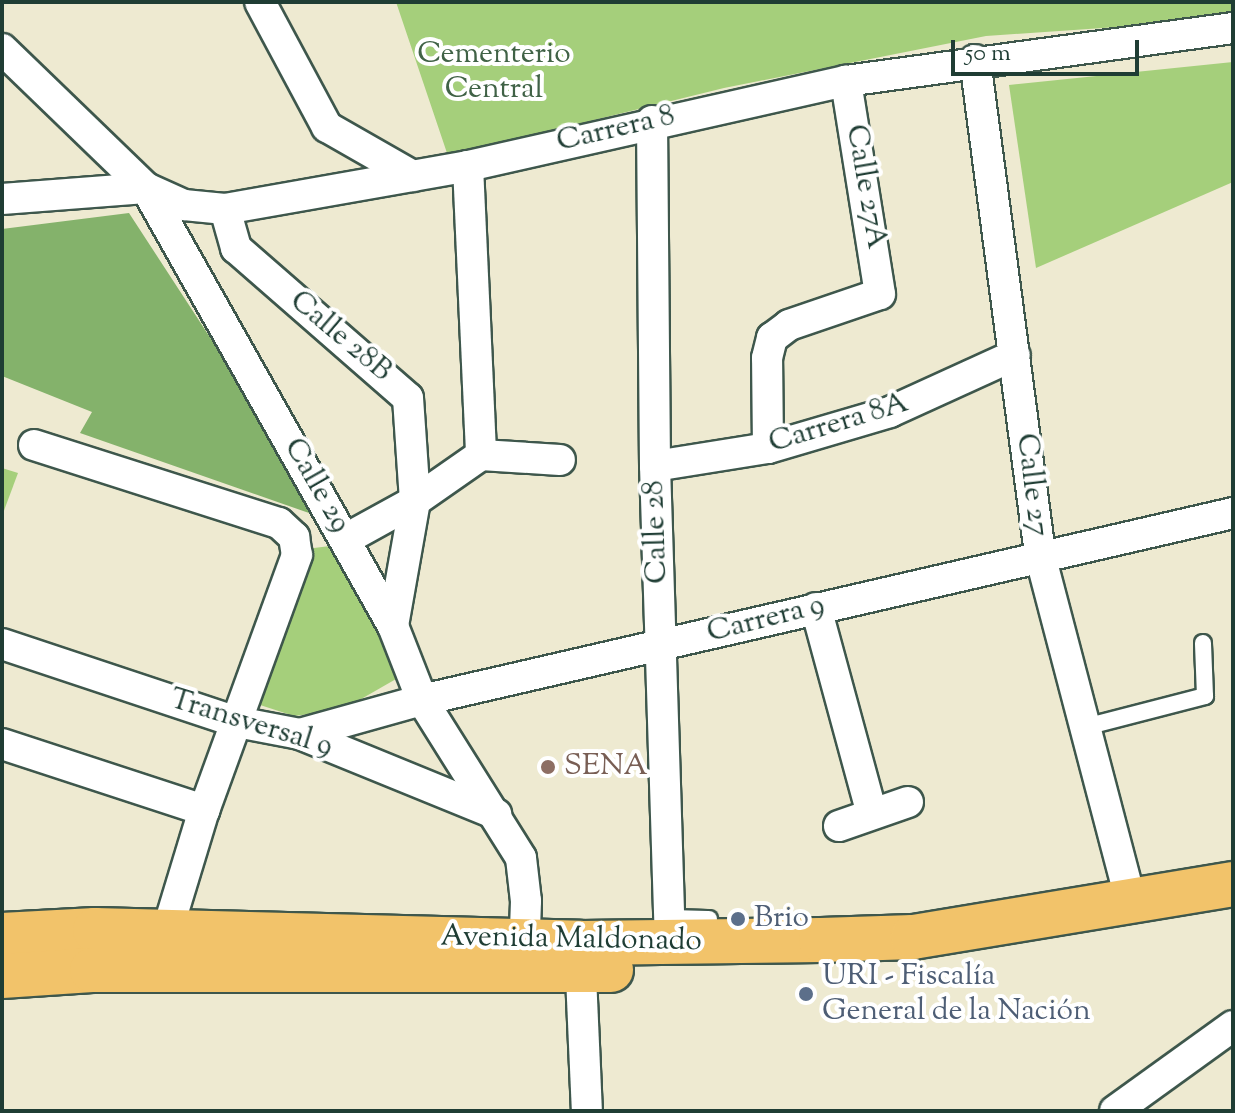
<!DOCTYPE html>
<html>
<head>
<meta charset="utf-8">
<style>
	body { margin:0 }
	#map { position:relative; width:1235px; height:1113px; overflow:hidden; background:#eeead1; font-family:"Sorts Mill Goudy",serif }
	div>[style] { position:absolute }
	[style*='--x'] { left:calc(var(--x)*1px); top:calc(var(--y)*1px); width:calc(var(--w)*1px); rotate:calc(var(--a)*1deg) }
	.green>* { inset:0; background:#a5cf7b }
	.forest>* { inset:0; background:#84b26b }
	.roads { filter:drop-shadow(2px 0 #3e574c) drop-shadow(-2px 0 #3e574c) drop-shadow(0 2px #3e574c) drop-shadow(0 -2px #3e574c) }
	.service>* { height:16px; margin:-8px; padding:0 8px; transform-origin:8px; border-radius:8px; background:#fff }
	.minor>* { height:30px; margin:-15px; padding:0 15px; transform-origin:15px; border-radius:15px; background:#fff }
	.primary>* { height:44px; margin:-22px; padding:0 22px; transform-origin:22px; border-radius:22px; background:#f2c36a }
	.dots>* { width:22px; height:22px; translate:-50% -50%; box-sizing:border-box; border:4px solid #fff; border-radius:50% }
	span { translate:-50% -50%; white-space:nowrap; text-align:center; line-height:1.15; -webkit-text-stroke:8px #fff; paint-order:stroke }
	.park-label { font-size:30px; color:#406246 }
	.street-label { font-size:30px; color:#1f3d34 }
	.education-label { font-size:30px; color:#785e54 }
	.left { translate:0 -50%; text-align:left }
	.service-label { font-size:30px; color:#4e5e75 }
	.frame { position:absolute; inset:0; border:4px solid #1f3d34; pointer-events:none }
	.scale { position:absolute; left:951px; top:40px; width:188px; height:36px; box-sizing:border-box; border:4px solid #1f3d34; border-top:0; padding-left:10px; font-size:24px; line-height:28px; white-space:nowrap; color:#1f3d34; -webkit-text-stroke:6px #fff; paint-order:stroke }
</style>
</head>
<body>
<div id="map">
	<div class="green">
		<div style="clip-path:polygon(396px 2px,1233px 2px,1233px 19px,986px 36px,724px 88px,448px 156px)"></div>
		<div style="clip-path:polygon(1233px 62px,1233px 182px,1036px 268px,1009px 85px)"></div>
		<div style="clip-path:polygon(2px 468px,18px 473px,2px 516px)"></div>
		<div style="clip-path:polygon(338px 545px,403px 675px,342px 710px,294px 716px,257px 704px,306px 549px)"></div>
	</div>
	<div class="forest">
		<div style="clip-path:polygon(129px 213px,329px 520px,80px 433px,92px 412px,2px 376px,2px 229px)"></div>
	</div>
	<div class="roads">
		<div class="service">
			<div style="--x:1089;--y:726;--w:120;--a:-14.5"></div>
			<div style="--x:1205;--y:696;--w:53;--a:-92.2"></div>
			<div style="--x:669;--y:918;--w:40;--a:1.4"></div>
		</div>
		<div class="minor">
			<div style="--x:260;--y:2;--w:142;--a:61.8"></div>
			<div style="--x:327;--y:127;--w:99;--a:29.7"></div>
			<div style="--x:2;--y:49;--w:200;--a:44"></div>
			<div style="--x:146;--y:188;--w:503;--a:60.58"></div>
			<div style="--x:393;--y:626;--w:79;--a:68.6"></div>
			<div style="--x:422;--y:700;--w:186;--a:57.9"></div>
			<div style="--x:521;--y:858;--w:43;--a:83.4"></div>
			<div style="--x:526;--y:901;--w:58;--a:92"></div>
			<div style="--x:975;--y:60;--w:499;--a:82.5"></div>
			<div style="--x:1040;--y:555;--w:359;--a:75.3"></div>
			<div style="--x:652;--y:121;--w:345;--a:89.5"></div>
			<div style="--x:655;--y:466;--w:477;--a:88.2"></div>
			<div style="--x:468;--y:166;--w:289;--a:87.4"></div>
			<div style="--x:2;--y:199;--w:144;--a:-4.4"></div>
			<div style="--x:146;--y:188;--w:42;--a:24.1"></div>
			<div style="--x:184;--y:205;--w:41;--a:5.6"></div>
			<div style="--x:225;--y:209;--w:247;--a:-10"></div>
			<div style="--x:468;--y:166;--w:387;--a:-12.7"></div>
			<div style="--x:846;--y:81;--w:391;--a:-7.8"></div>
			<div style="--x:225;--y:209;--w:41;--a:74.2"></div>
			<div style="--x:236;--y:248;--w:228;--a:41.1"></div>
			<div style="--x:408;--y:398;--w:103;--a:86.1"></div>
			<div style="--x:415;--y:501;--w:127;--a:100"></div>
			<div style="--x:34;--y:445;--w:257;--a:17.7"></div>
			<div style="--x:279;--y:523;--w:21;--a:43"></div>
			<div style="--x:294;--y:537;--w:18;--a:81"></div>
			<div style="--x:297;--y:555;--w:271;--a:110"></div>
			<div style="--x:204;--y:810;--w:131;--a:106.9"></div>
			<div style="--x:768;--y:448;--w:90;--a:-90.6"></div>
			<div style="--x:767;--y:358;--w:21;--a:-76"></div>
			<div style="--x:772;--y:338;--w:21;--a:-37"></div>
			<div style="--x:789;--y:325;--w:96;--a:-18.8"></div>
			<div style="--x:880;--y:294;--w:216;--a:-99.1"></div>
			<div style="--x:655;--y:466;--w:114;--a:-9.1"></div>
			<div style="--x:768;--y:448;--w:127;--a:-16.4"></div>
			<div style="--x:890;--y:412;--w:137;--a:-24.5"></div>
			<div style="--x:346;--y:539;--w:79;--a:-28.8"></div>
			<div style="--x:415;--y:501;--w:80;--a:-34.9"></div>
			<div style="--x:481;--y:455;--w:79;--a:3.6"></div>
			<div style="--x:816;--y:608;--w:213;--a:74.8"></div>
			<div style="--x:2;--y:644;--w:248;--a:18.4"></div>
			<div style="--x:237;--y:722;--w:64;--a:10.8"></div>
			<div style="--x:300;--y:734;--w:212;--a:22.2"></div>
			<div style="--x:300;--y:734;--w:127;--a:-15.6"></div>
			<div style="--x:422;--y:700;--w:832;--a:-12.98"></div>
			<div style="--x:2;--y:744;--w:213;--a:18.1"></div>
			<div style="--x:839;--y:826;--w:73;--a:-19.2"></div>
			<div style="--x:580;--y:953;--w:158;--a:87.5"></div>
			<div style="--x:1115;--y:1111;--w:145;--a:-35.8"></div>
		</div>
		<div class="primary">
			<div style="--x:2;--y:935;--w:93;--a:-3.1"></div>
			<div style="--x:95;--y:930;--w:486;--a:1.5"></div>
			<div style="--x:581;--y:943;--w:240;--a:-0.7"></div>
			<div style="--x:821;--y:940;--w:92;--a:-1.9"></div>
			<div style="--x:913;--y:937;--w:324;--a:-9.4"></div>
			<div style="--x:2;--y:976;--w:90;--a:-3.8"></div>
			<div style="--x:92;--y:970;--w:519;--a:0"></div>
		</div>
	</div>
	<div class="dots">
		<div style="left:548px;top:767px;background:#8d6e63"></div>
		<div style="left:738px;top:919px;background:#5c6f8a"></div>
		<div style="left:806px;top:994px;background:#5c6f8a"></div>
	</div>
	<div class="park-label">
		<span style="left:494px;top:72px">Cementerio<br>Central</span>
	</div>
	<div class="street-label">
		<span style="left:616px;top:130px;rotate:-13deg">Carrera 8</span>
		<span style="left:865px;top:187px;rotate:80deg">Calle 27A</span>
		<span style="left:340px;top:337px;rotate:40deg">Calle 28B</span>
		<span style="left:839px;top:424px;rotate:-17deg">Carrera 8A</span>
		<span style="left:1031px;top:485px;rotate:83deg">Calle 27</span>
		<span style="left:316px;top:486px;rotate:60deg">Calle 29</span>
		<span style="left:657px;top:532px;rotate:-92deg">Calle 28</span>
		<span style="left:766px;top:620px;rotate:-14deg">Carrera 9</span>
		<span style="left:251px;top:724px;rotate:17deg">Transversal 9</span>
		<span style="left:571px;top:940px;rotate:1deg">Avenida Maldonado</span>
	</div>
	<div class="education-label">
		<span class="left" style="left:564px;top:767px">SENA</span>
	</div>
	<div class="service-label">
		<span class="left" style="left:754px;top:919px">Brio</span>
		<span class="left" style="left:822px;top:994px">URI - Fiscalía<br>General de la Nación</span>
	</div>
	<div class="frame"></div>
	<div class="scale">50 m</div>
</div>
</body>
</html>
